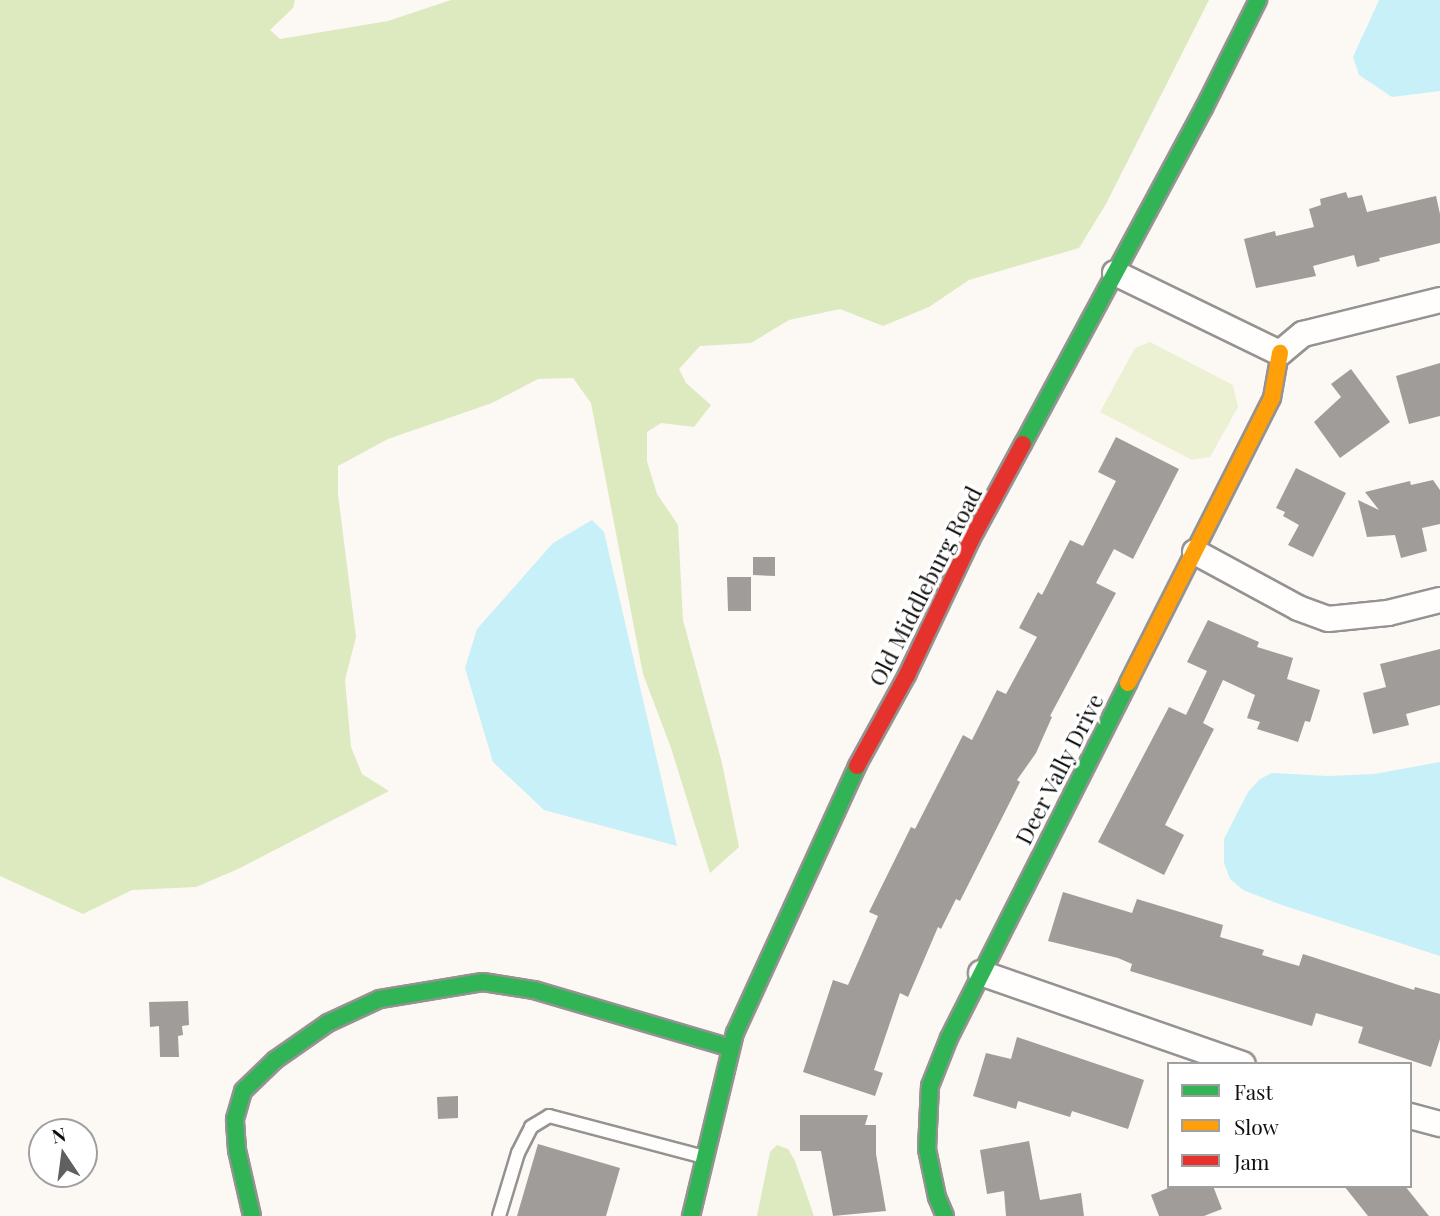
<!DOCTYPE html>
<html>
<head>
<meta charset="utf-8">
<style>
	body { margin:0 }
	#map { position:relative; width:1440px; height:1216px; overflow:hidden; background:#fcf8f4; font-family:"Playfair Display",serif }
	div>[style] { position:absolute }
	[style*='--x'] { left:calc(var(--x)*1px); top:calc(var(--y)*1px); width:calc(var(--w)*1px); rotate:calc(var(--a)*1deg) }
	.green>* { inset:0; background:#ebf1d2 }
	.forest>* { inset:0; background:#ddeac0 }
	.water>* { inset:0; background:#c8f0f8 }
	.building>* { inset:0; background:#9f9c99 }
	.roads { filter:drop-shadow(2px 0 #959392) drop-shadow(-2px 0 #959392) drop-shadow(0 2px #959392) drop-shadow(0 -2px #959392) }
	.lane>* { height:12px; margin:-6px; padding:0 6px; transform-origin:6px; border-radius:6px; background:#fffefd }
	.street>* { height:24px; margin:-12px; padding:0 12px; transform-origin:12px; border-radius:12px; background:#fffefd }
	.fast>* { height:16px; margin:-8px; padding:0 8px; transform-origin:8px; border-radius:8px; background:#30b455 }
	.slow>* { height:16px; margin:-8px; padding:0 8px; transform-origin:8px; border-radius:8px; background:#ff9f0a }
	.jam>* { height:16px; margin:-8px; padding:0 8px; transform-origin:8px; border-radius:8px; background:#e5322d }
	span { translate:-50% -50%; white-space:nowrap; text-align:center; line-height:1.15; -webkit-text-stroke:7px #fff; paint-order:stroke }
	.street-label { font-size:23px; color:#0e0e0e }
	.legend { position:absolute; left:1167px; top:1062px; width:245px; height:126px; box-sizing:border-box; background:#fff; border:2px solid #9f9f9f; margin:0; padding:9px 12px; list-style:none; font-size:21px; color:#0e0e0e }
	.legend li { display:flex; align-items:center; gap:14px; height:35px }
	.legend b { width:35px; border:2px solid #9f9f9f }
	.north { position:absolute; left:28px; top:1118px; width:70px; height:70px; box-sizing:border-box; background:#fff; border:2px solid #9f9f9f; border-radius:50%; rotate:347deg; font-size:19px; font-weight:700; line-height:28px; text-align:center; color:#0e0e0e }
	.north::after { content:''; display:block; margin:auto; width:24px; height:32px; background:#61605e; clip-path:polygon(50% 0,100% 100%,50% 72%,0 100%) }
</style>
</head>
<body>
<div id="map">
	<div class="green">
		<div style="clip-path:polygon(1150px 342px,1233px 385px,1238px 407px,1210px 457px,1192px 460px,1100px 412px,1135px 348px)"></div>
	</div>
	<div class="forest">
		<div style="clip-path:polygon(0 0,295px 0,293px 8px,270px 30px,280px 39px,388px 21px,451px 0,1209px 0,1106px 204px,1079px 248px,969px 280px,929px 307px,883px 326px,840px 309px,789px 320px,751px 343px,700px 346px,679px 369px,686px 383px,711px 405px,694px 427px,661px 423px,647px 432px,647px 461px,657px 494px,678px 525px,683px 620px,722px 763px,739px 847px,710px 873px,671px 748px,643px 674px,591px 403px,573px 378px,538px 379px,492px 403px,388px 439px,338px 466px,338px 494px,356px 637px,345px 680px,351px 747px,362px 774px,389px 791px,238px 869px,196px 887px,132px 890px,83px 914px,0 876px)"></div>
		<div style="clip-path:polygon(777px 1145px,788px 1149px,795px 1161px,814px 1216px,757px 1216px,770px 1152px)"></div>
	</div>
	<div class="water">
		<div style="clip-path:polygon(1379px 0,1440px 0,1440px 91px,1392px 97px,1359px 75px,1353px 57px)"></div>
		<div style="clip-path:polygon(592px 520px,604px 532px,677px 846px,544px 810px,493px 762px,465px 668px,477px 629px,553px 543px)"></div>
		<div style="clip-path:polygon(1440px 762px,1440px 956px,1282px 905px,1243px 890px,1230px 879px,1224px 863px,1224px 839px,1248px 792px,1260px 779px,1272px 773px,1328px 776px,1374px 774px)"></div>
	</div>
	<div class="building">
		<div style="clip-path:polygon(1346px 192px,1348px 198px,1362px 195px,1367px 212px,1436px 196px,1440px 214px,1440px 243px,1379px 258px,1380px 261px,1357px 267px,1354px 255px,1313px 266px,1316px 276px,1256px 288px,1244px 239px,1275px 231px,1276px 236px,1314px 227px,1309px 209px,1321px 205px,1320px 199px)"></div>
		<div style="clip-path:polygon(1440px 363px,1440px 416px,1409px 424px,1396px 376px)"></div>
		<div style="clip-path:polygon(1351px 369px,1390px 422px,1340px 458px,1314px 422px,1341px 397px,1331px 384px)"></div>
		<div style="clip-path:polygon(1116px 437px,1179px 469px,1133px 559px,1114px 549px,1096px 583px,1116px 593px,1050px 716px,1052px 717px,1036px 753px,1017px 780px,1020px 782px,960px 901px,956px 899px,941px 929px,938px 927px,908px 997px,900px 993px,874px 1070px,883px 1073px,875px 1096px,803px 1072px,833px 980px,848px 985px,878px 916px,869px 912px,911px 827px,915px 829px,963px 735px,972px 740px,997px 690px,1006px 694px,1037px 637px,1019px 628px,1038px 592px,1042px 595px,1070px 540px,1083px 546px,1116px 481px,1098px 472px)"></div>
		<div style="clip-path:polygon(1296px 468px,1346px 493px,1313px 557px,1288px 545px,1299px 525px,1283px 516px,1285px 512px,1276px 508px)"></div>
		<div style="clip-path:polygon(1433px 480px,1440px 490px,1440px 524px,1422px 528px,1427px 551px,1401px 558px,1395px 535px,1367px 537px,1358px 500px,1379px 510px,1365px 492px,1410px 481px,1411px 485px)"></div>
		<div style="clip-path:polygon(753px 557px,775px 557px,775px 576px,753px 575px)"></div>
		<div style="clip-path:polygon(727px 577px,751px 577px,751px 611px,728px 611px)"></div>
		<div style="clip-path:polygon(1208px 620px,1259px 642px,1257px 647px,1293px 658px,1287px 679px,1320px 690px,1310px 722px,1305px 721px,1298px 742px,1257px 729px,1260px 722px,1247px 718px,1255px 695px,1223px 680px,1203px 723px,1214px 729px,1165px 825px,1184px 835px,1164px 875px,1098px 842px,1169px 707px,1186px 715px,1207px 671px,1187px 662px)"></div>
		<div style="clip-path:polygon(1440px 649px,1440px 705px,1406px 714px,1409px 725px,1373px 734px,1363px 693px,1386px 687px,1380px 664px)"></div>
		<div style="clip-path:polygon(1063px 892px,1132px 913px,1137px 899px,1223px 925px,1220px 937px,1264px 950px,1262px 955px,1299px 966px,1303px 954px,1414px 990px,1415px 987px,1440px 994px,1440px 1039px,1431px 1067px,1358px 1043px,1363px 1027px,1316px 1013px,1312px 1026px,1130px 971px,1132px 964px,1118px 958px,1048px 941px)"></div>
		<div style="clip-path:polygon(188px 1001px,189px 1025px,182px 1026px,183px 1035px,178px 1036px,179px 1057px,160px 1057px,159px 1026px,150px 1027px,149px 1002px)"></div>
		<div style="clip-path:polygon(1017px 1037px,1144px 1080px,1128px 1129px,1072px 1111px,1070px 1117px,1018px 1101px,1016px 1109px,973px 1096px,986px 1053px,1011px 1059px)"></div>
		<div style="clip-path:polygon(458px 1096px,458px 1118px,438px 1119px,437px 1097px)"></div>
		<div style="clip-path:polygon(800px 1115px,868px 1115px,865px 1125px,876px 1125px,876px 1154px,886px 1211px,833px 1216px,821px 1151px,800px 1151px)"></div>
		<div style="clip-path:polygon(1029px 1141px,1040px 1200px,1081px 1193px,1084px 1216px,1006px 1216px,1004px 1191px,987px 1194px,980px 1150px)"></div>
		<div style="clip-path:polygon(538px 1144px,620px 1168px,606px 1216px,517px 1216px)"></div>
		<div style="clip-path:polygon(1173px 1186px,1213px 1186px,1222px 1209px,1204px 1216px,1159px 1216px,1151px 1195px)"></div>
		<div style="clip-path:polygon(1344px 1186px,1405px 1186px,1429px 1216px,1368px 1216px)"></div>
	</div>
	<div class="roads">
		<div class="lane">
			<div style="--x:499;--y:1216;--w:66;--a:-73.2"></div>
			<div style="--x:518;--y:1153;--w:29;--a:-63"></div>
			<div style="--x:531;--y:1127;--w:21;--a:-31"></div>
			<div style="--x:549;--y:1116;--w:160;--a:14.8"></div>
		</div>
		<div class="street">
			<div style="--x:1115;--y:273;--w:183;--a:25.9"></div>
			<div style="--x:1280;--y:353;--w:30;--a:-40"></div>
			<div style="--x:1303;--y:334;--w:141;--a:-13.9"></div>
			<div style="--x:1195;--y:552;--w:117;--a:28.5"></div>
			<div style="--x:1298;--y:608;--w:32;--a:20"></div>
			<div style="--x:1328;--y:619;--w:60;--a:-5.7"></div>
			<div style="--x:1388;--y:613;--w:54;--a:-14"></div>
			<div style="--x:981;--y:973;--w:277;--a:19.2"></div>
			<div style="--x:1410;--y:1116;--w:31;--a:15"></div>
		</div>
		<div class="fast">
			<div style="--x:1023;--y:444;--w:382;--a:-61.7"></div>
			<div style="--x:1204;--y:108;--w:121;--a:-63.4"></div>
			<div style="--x:252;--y:1216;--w:68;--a:-102.8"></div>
			<div style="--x:237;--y:1150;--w:31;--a:-94"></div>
			<div style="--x:235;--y:1119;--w:29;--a:-74"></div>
			<div style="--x:243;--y:1091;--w:45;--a:-44.1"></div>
			<div style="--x:275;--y:1060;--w:65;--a:-34.9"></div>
			<div style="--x:328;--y:1023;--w:57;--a:-24.8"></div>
			<div style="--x:380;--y:999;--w:104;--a:-9.4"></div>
			<div style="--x:483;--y:982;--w:52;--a:8.9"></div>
			<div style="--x:534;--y:990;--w:205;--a:16.4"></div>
			<div style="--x:691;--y:1216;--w:188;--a:-76.5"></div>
			<div style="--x:735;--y:1033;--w:294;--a:-65.4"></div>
			<div style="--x:945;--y:1216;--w:21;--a:-113"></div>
			<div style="--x:937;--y:1197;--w:49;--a:-101.8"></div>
			<div style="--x:927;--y:1149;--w:63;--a:-87.3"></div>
			<div style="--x:930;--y:1086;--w:52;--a:-68.4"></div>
			<div style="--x:949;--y:1038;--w:398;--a:-63.2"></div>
		</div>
		<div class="slow">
			<div style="--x:1128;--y:683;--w:319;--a:-63.2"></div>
			<div style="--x:1272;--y:398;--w:46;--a:-79.9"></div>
		</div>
		<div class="jam">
			<div style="--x:857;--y:766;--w:104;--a:-61.2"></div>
			<div style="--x:907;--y:675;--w:149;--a:-64.6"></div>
			<div style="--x:971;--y:540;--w:109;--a:-61.6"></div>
		</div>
	</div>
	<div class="street-label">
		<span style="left:925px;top:586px;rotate:-63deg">Old Middleburg Road</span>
		<span style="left:1059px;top:769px;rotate:-63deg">Deer Vally Drive</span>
	</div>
	<ul class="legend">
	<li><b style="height:9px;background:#30b455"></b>Fast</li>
	<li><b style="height:9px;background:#ff9f0a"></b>Slow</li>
	<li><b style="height:9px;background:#e5322d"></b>Jam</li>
	</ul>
	<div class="north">N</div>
</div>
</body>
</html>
